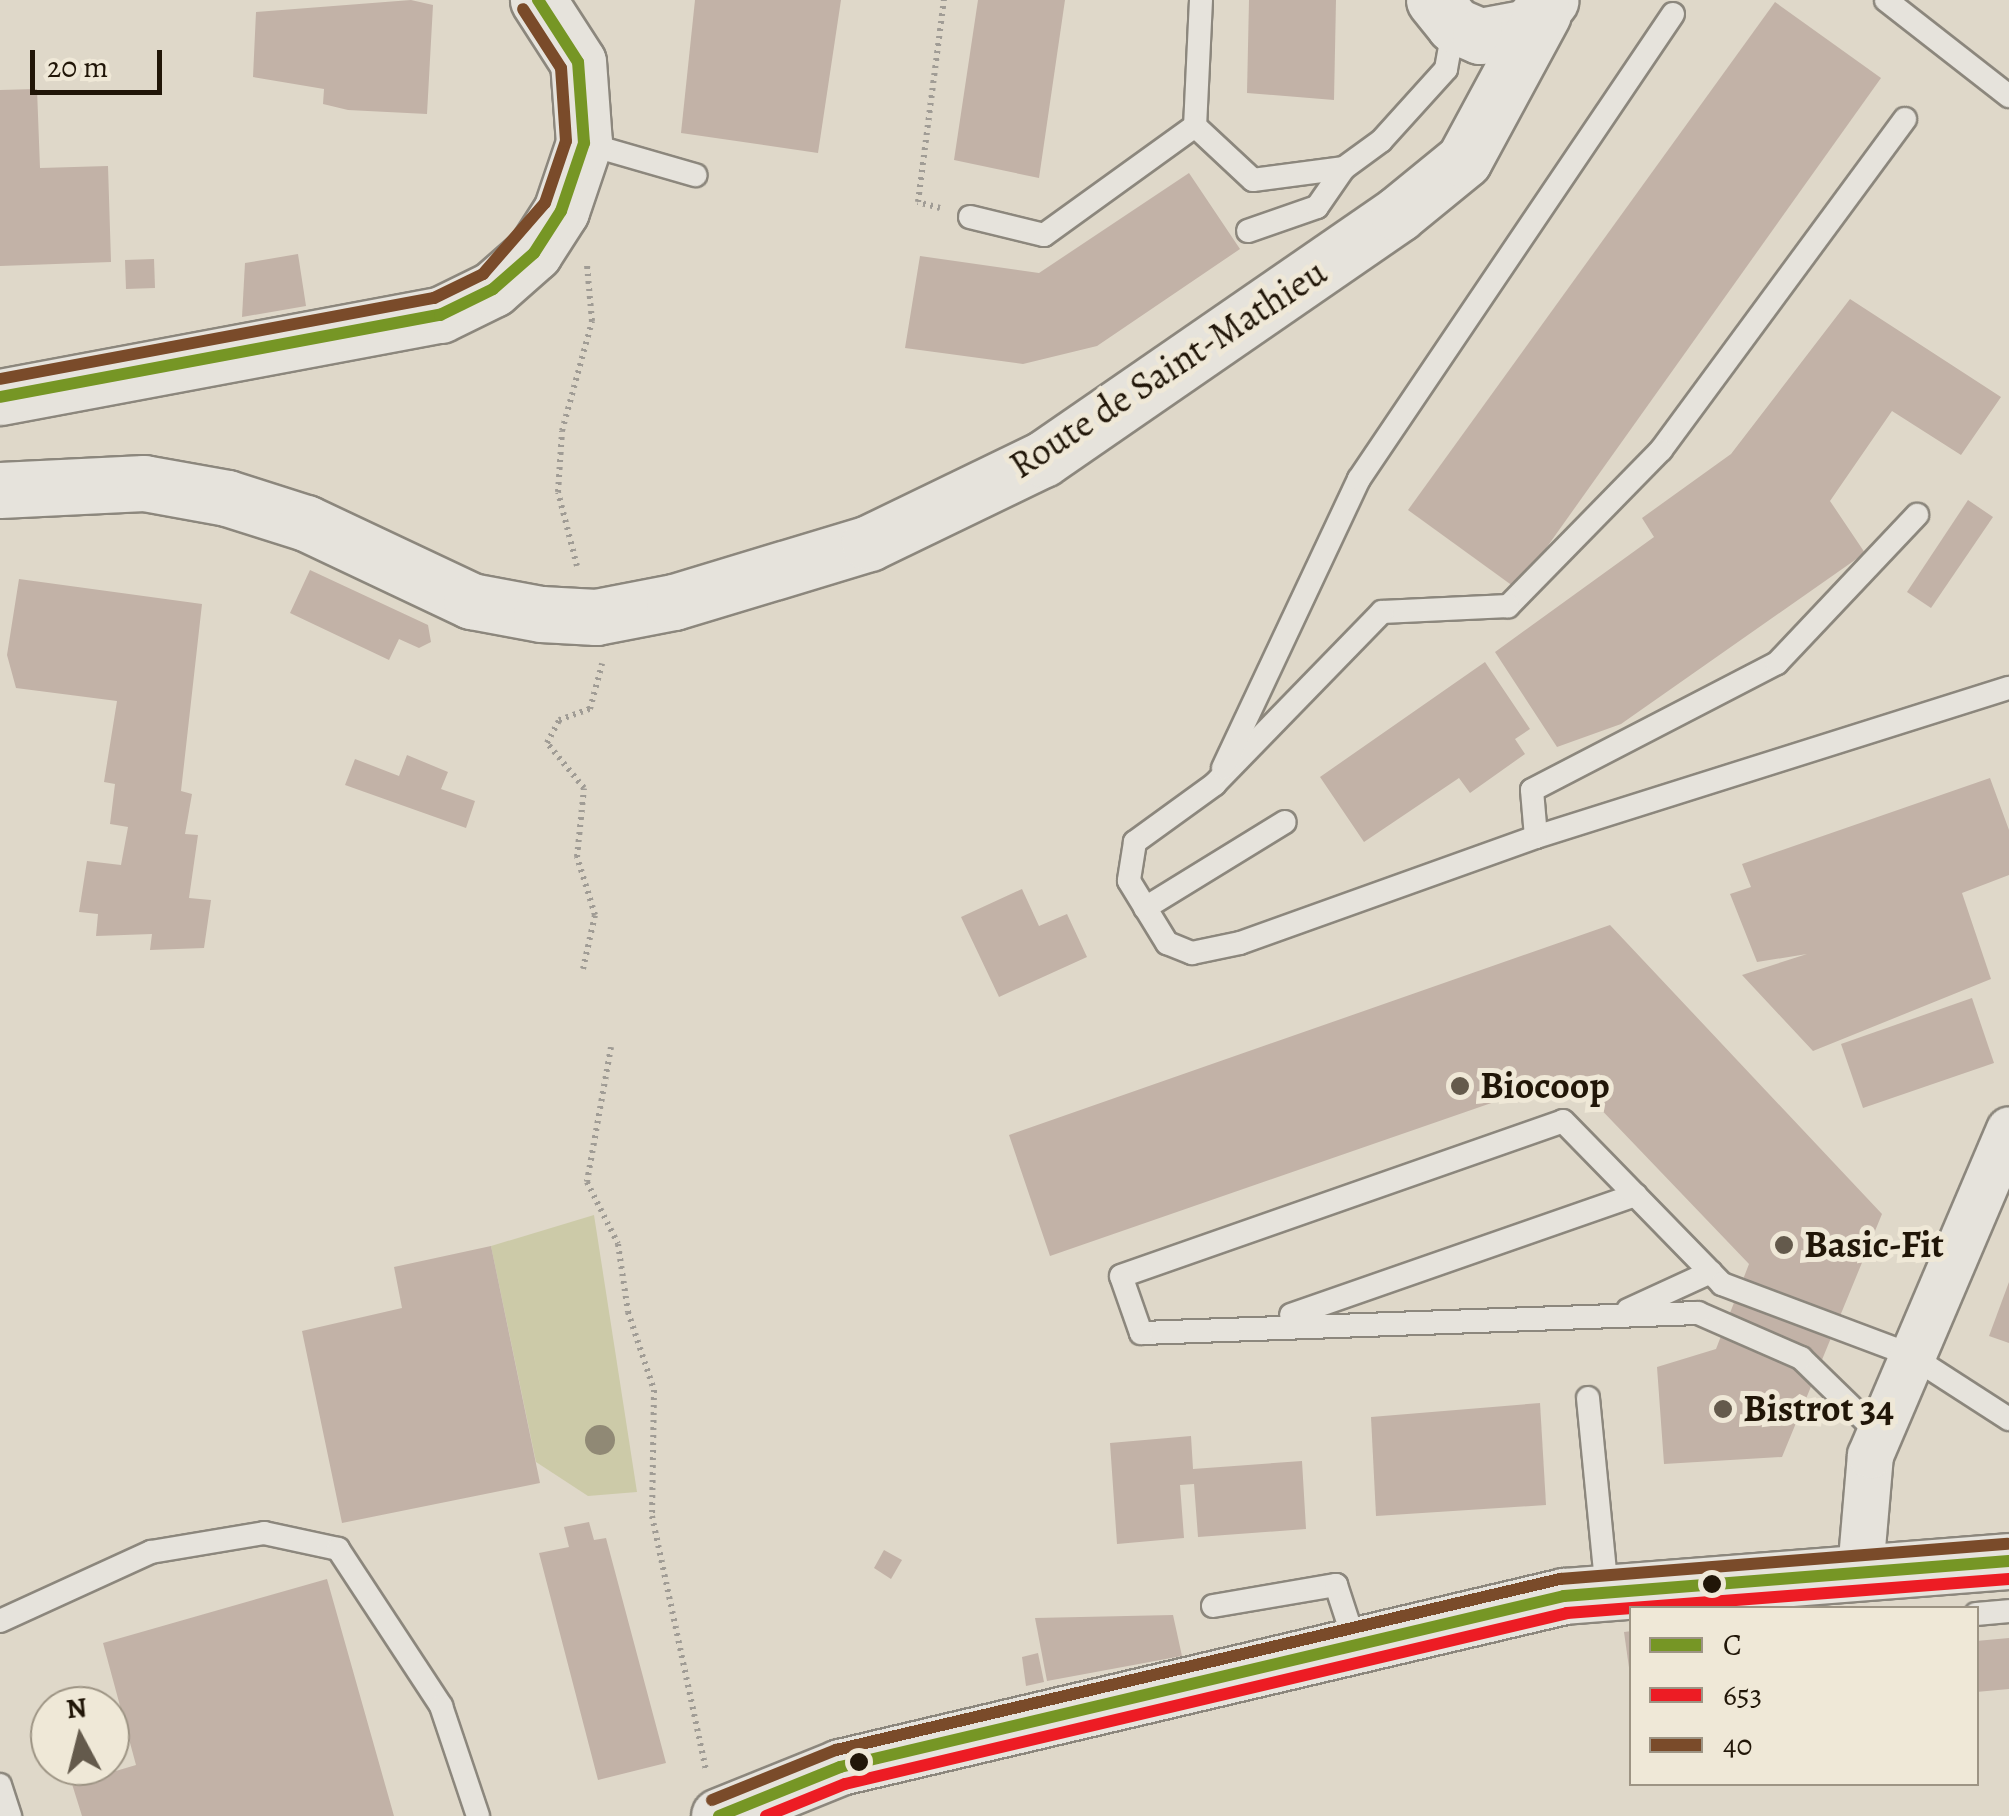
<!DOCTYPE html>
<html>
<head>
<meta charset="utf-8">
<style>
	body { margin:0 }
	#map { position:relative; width:2009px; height:1816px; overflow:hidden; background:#dfd8c9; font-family:Alegreya,serif }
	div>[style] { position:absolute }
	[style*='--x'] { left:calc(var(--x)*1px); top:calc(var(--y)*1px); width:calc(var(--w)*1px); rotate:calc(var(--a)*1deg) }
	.green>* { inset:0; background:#cccaa8 }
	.building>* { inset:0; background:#c2b2a7 }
	.path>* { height:6px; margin-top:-3px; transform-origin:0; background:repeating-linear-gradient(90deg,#a09c95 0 2.5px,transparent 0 7.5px) }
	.roads { filter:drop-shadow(2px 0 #8c877d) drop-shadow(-2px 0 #8c877d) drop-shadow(0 2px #8c877d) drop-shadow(0 -2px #8c877d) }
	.service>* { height:22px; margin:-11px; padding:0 11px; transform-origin:11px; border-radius:11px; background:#e6e3dc }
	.minor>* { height:45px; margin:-22.5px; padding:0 22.5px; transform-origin:22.5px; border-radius:22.5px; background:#e6e3dc }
	.tertiary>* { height:55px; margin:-27.5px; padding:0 27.5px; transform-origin:27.5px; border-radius:27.5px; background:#e6e3dc }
	.secondary>* { height:55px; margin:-27.5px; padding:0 27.5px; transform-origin:27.5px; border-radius:27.5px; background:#e6e3dc }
	.bus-1>* { height:12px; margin:-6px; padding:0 6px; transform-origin:6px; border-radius:6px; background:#769625 }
	.bus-2>* { height:12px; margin:-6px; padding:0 6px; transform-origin:6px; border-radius:6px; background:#ed1c24 }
	.bus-3>* { height:12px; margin:-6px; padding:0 6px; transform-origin:6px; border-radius:6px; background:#7a4b2a }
	.trees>* { width:30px; height:30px; margin:-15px; border-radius:50%; background:#908975 }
	.dots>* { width:28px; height:28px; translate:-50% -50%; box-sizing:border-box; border:5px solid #efe8d7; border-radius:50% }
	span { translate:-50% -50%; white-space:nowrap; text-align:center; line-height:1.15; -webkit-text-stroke:10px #efe8d7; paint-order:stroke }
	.street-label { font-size:38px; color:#211608 }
	.poi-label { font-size:38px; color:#211608; font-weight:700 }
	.left { translate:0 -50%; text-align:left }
	.legend { position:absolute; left:1629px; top:1606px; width:350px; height:180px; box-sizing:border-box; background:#efe8d7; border:2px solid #9d9484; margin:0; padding:12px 18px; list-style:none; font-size:30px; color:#211608 }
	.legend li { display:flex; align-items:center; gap:20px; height:50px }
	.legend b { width:50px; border:2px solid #9d9484 }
	.north { position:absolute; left:30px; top:1686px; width:100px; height:100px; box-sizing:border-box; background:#efe8d7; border:2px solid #9d9484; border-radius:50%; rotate:353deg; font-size:28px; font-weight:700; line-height:40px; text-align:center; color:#211608 }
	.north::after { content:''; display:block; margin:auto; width:35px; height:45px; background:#645a4c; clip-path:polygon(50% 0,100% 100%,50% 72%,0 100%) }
	.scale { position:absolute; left:30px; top:50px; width:132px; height:45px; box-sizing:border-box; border:5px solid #211608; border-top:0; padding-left:12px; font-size:30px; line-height:35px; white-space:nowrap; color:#211608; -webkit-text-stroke:8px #efe8d7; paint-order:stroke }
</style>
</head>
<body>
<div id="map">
	<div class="green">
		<div style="clip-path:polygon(594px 1215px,637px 1492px,588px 1496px,536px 1462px,491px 1246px)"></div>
	</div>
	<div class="building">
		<div style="clip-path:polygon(411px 0,433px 5px,427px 114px,348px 110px,323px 104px,324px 89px,253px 77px,256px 12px)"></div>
		<div style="clip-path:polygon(695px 0,841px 0,818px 153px,681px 133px)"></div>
		<div style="clip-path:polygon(978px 0,1065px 0,1039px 178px,954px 160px)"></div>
		<div style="clip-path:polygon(1249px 0,1336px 0,1334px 100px,1247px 93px)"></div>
		<div style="clip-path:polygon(1775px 2px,1881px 78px,1517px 589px,1408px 510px)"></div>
		<div style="clip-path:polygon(37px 89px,40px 168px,108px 166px,111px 262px,0 266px,0 90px)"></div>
		<div style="clip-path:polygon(1189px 173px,1240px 249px,1097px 346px,1023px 364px,905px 348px,920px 256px,1039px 273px)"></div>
		<div style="clip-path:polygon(298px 254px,306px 306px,242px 317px,245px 263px)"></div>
		<div style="clip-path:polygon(154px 259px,155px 288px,126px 289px,125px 260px)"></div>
		<div style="clip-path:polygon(1850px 299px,2001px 397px,1961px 455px,1892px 411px,1830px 501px,1865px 553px,1621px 724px,1557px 747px,1495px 652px,1654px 537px,1642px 518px,1731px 454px)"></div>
		<div style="clip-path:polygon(1968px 500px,1993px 517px,1931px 608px,1907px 592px)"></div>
		<div style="clip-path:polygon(310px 570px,428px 625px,431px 642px,419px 648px,399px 639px,389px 660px,290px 613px)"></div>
		<div style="clip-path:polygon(19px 579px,202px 604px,181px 791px,192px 794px,185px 834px,198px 835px,189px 898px,211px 900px,204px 948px,150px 950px,152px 934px,96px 936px,98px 914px,79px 912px,87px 861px,121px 865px,128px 827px,110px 824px,115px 784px,104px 782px,117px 701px,16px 688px,7px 655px)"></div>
		<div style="clip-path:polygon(1485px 662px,1530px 729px,1515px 739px,1525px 754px,1470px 793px,1459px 778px,1364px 842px,1320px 777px)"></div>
		<div style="clip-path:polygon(407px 755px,448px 772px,441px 789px,475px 801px,466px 828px,345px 785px,355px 759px,399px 776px)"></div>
		<div style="clip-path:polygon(1990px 778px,2009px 830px,2009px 875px,1962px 893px,1991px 979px,1813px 1051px,1742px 975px,1807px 954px,1757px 962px,1730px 894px,1751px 887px,1742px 864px)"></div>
		<div style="clip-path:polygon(1022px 889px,1039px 926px,1067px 914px,1087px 957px,999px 997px,961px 917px)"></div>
		<div style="clip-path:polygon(1610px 925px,1882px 1214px,1782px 1457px,1664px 1464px,1657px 1367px,1716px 1349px,1749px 1264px,1569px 1076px,1050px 1256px,1009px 1135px)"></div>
		<div style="clip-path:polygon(1972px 998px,1994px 1063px,1863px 1108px,1841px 1044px)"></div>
		<div style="clip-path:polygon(491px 1246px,540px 1483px,342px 1523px,302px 1331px,402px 1308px,394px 1267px)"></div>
		<div style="clip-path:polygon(2009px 1282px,2009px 1343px,1989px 1336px)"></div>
		<div style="clip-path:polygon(1540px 1403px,1546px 1505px,1376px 1516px,1371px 1417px)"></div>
		<div style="clip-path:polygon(1191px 1436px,1193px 1469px,1302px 1461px,1306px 1529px,1198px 1537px,1194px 1484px,1180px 1485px,1184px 1538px,1117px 1544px,1110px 1443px)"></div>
		<div style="clip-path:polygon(589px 1522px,594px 1540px,606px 1538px,666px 1763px,598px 1780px,539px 1553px,569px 1547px,564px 1527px)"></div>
		<div style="clip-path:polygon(884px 1550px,902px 1560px,891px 1579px,874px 1568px)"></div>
		<div style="clip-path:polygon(327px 1579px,394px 1816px,82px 1816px,72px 1784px,136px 1765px,103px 1643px)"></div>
		<div style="clip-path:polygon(1173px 1615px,1182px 1656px,1047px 1681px,1035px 1618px)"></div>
		<div style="clip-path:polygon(1632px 1631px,1632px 1689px,1624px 1632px)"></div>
		<div style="clip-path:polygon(2009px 1638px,2009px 1689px,1976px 1692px,1976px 1641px)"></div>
		<div style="clip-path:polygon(1038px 1653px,1044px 1682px,1026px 1686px,1022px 1657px)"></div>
	</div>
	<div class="path">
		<div style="--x:940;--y:208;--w:23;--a:-165"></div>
		<div style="--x:918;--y:202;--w:204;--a:-82.7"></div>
		<div style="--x:577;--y:566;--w:76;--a:-104.4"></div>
		<div style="--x:558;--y:492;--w:61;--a:-86.2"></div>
		<div style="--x:562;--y:431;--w:114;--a:-74.7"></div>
		<div style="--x:592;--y:321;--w:56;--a:-95.1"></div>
		<div style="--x:583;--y:969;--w:55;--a:-77.5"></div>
		<div style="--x:595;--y:915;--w:61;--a:-107.2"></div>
		<div style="--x:577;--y:857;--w:69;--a:-84.2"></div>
		<div style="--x:584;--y:788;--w:58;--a:-129.4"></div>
		<div style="--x:547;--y:743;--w:26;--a:-62"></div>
		<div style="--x:559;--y:720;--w:33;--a:-20"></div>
		<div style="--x:590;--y:709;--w:47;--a:-75.1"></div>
		<div style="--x:611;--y:1047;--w:137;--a:100.1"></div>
		<div style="--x:587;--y:1182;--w:69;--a:63.4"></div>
		<div style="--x:618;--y:1244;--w:69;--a:81.6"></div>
		<div style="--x:628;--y:1312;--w:82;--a:71.6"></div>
		<div style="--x:654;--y:1390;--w:126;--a:90.9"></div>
		<div style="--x:652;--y:1516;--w:261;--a:78"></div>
	</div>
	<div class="roads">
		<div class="service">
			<div style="--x:1201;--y:0;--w:126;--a:92.7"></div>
			<div style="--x:1195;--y:126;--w:79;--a:43"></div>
			<div style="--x:1253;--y:180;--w:92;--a:-7.5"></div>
			<div style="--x:1344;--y:168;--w:46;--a:-36.1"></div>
			<div style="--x:1381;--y:141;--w:97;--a:-47.9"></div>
			<div style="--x:1446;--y:69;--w:45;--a:-79.7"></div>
			<div style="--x:1886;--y:0;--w:156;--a:38"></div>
			<div style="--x:1905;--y:119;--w:411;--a:126.4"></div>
			<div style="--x:1661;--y:450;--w:219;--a:134.4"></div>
			<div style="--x:1508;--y:606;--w:126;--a:177.3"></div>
			<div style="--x:1382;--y:612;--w:240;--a:134.2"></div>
			<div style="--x:1215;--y:784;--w:99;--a:144.1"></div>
			<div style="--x:1135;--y:842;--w:39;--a:99"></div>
			<div style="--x:1129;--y:881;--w:73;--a:58.5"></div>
			<div style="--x:1167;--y:943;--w:27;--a:22"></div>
			<div style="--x:1192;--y:953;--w:49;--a:-11.8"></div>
			<div style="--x:1240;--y:943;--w:314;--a:-19.7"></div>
			<div style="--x:1536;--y:837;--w:496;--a:-17.5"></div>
			<div style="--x:584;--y:143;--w:116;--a:16.1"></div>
			<div style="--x:970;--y:217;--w:76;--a:13.7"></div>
			<div style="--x:1044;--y:235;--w:186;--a:-35.8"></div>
			<div style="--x:1248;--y:231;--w:73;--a:-19.2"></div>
			<div style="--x:1317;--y:207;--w:47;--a:-55.3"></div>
			<div style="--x:1223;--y:768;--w:319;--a:-64.8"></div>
			<div style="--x:1359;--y:479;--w:561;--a:-55.97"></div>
			<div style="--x:1536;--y:837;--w:47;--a:-94.9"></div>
			<div style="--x:1532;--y:790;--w:276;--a:-27.4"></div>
			<div style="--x:1777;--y:663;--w:204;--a:-46.6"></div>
			<div style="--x:1145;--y:908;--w:164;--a:-31.6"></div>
			<div style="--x:1628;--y:1310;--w:91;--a:-24.6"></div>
			<div style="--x:1291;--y:1315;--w:365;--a:-19.2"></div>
			<div style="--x:1588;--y:1398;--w:194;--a:84.4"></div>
			<div style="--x:1878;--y:1433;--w:107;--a:-135.8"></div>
			<div style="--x:1801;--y:1358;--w:112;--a:-156.4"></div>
			<div style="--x:1698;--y:1313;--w:557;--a:177.94"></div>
			<div style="--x:1141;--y:1333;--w:60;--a:-109.3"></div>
			<div style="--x:1121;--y:1276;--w:468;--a:-19.3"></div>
			<div style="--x:1563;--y:1121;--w:228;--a:45.7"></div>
			<div style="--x:1722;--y:1284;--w:199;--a:20.6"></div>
			<div style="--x:1908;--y:1354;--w:120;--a:32.8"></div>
			<div style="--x:1213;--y:1606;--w:125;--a:-9.7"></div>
			<div style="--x:1336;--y:1585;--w:61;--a:71.9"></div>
			<div style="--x:1976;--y:1614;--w:33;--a:-5"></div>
			<div style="--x:0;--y:1621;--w:166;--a:-24.6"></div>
			<div style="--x:151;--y:1552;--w:115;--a:-9.5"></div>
			<div style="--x:264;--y:1533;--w:76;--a:12.2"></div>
			<div style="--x:338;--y:1549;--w:188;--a:56.7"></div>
			<div style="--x:441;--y:1706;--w:116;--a:71.4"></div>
			<div style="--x:0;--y:1785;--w:33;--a:72"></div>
		</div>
		<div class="minor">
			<div style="--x:1860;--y:1571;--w:116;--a:-85.1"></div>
			<div style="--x:1870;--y:1455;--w:354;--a:-66.9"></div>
		</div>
		<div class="tertiary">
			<div style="--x:1434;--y:0;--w:32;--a:51"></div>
			<div style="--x:1454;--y:25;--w:28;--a:23"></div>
			<div style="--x:1480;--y:36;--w:49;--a:-10.6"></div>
			<div style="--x:1528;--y:27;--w:35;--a:-50"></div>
			<div style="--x:0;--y:490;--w:144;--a:-2.8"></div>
			<div style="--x:144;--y:483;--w:84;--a:10.2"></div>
			<div style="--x:227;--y:498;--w:83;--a:17.6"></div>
			<div style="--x:306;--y:523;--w:183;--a:25.3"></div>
			<div style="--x:471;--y:601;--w:71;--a:10.5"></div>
			<div style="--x:541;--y:614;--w:55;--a:3.1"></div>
			<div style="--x:596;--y:617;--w:79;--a:-10.9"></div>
			<div style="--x:674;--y:602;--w:204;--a:-16.8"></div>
			<div style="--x:869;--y:543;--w:193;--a:-25.8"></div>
			<div style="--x:1043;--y:459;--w:431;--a:-34.6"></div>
			<div style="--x:1398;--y:214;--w:85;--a:-39.3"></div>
			<div style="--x:1464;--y:160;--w:166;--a:-61.6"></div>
		</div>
		<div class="secondary">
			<div style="--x:0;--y:397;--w:448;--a:-10.6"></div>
			<div style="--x:440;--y:315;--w:59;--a:-26.1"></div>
			<div style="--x:493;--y:289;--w:55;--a:-41.3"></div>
			<div style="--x:534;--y:253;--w:50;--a:-57.3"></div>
			<div style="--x:561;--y:211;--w:72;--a:-71.3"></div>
			<div style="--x:584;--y:143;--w:81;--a:-94.2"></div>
			<div style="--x:578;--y:62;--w:74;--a:-122.8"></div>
			<div style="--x:719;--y:1816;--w:131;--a:-22"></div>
			<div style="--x:840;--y:1767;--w:744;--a:-13.29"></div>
			<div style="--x:1564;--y:1596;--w:446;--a:-4.5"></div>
		</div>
	</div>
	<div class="bus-1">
		<div style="--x:0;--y:397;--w:448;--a:-10.6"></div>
		<div style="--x:440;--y:315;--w:59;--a:-26.1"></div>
		<div style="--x:493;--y:289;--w:55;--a:-41.3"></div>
		<div style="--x:534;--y:253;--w:50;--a:-57.3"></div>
		<div style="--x:561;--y:211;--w:72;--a:-71.3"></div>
		<div style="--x:584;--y:143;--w:81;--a:-94.2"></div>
		<div style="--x:578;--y:62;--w:74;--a:-122.8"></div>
		<div style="--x:719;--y:1816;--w:131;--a:-22"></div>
		<div style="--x:840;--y:1767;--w:744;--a:-13.29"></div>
		<div style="--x:1564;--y:1596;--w:446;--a:-4.5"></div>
	</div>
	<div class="bus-2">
		<div style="--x:766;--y:1816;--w:85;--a:-22.1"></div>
		<div style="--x:845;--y:1784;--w:742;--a:-13.32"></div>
		<div style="--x:1567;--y:1613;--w:443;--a:-4.4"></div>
	</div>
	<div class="bus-3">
		<div style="--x:0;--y:379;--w:441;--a:-10.6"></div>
		<div style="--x:434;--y:298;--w:55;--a:-26.1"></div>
		<div style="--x:483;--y:274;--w:94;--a:-48.9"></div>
		<div style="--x:545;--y:203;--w:65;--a:-71.3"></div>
		<div style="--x:566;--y:141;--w:73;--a:-93.9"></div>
		<div style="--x:561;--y:68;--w:70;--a:-122.8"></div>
		<div style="--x:712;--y:1800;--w:134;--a:-22"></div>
		<div style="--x:836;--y:1750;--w:744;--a:-13.29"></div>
		<div style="--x:1560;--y:1579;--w:449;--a:-4.5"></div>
	</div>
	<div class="trees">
		<div style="left:600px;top:1440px"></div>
	</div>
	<div class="dots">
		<div style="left:1460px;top:1086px;background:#645a4c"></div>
		<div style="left:1784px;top:1245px;background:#645a4c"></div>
		<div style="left:1723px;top:1409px;background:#645a4c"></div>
		<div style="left:1712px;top:1584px;background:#211608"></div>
		<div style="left:859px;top:1762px;background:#211608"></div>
	</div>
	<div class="street-label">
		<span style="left:1168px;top:369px;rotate:-33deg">Route de Saint-Mathieu</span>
	</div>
	<div class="poi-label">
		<span class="left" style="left:1480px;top:1086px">Biocoop</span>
		<span class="left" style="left:1804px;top:1245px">Basic-Fit</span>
		<span class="left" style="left:1743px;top:1409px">Bistrot 34</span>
	</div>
	<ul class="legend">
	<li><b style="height:12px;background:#769625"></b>C</li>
	<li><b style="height:12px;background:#ed1c24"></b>653</li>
	<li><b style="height:12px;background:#7a4b2a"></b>40</li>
	</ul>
	<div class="north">N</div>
	<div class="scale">20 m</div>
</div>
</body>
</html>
